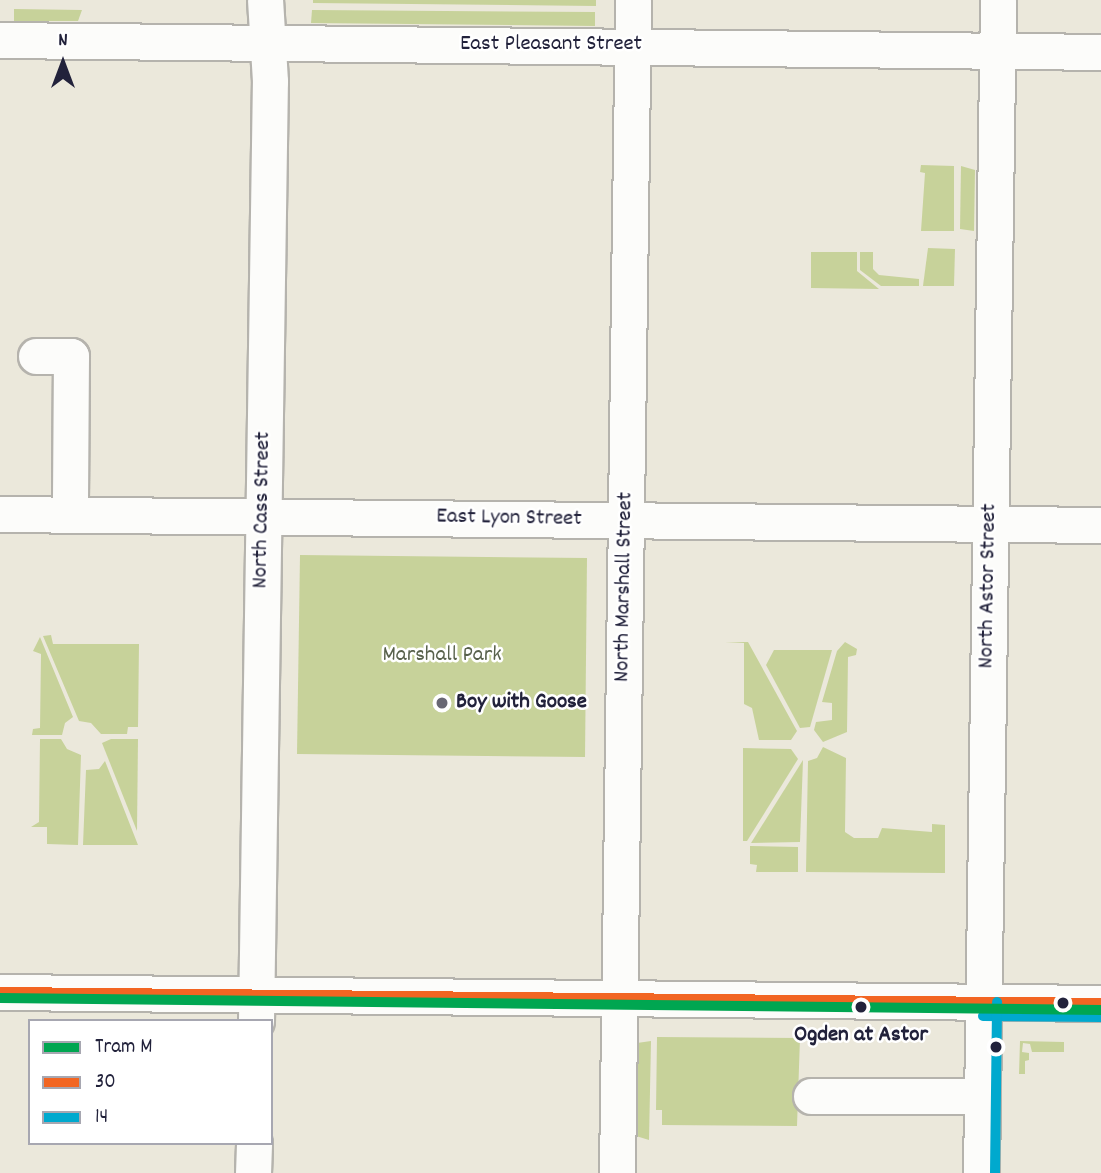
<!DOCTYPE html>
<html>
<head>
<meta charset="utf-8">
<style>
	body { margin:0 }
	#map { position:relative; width:1101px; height:1173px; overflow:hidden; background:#ebe8db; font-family:Dekko,sans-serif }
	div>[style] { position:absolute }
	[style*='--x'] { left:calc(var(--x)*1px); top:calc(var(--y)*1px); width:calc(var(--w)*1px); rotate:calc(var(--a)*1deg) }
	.green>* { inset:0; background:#c7d29a }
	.roads { filter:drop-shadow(2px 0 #b5b3ad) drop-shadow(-2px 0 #b5b3ad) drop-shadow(0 2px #b5b3ad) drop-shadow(0 -2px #b5b3ad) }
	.minor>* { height:35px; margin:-17.5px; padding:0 17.5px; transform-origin:17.5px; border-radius:17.5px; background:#fcfcfa }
	.bus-1>* { height:10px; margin:-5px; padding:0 5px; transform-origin:5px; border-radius:5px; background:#f26522 }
	.bus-2>* { height:10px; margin:-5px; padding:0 5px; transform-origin:5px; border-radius:5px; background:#00a9ce }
	.tram-1>* { height:10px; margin:-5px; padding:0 5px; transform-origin:5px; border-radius:5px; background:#00a651 }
	.dots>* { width:19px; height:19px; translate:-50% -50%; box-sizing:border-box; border:4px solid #fff; border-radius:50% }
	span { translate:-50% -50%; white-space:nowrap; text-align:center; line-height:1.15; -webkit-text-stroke:5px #fff; paint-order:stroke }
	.street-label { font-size:23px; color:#22223b }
	.park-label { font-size:23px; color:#58614c }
	.poi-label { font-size:23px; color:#22223b; font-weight:700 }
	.left { translate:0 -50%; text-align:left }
	.stop-label { font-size:23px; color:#22223b; font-weight:700 }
	.legend { position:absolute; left:28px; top:1019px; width:245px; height:126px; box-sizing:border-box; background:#fff; border:2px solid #a7a7b1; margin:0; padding:9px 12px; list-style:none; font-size:21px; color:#22223b }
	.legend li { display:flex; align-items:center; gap:14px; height:35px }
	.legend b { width:35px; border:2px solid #a7a7b1 }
	.north { position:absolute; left:28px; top:28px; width:70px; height:70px; -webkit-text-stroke:5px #fff; paint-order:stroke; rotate:0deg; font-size:19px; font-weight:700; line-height:28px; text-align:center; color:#22223b }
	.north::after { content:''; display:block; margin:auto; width:24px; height:32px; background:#22223b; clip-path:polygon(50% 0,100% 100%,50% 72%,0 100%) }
</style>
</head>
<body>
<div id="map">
	<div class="green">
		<div style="clip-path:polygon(313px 0,596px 0,596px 6px,313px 3px)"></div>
		<div style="clip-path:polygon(14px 9px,82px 10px,78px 21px,14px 21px)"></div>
		<div style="clip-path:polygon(312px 10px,595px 12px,595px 26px,311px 23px)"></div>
		<div style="clip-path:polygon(921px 165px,954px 166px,954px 231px,921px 231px,925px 173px,920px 172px)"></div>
		<div style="clip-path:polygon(961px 166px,975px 170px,974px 231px,960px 229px)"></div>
		<div style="clip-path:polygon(928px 248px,955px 249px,954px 286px,923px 286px)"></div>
		<div style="clip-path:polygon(811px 252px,857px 252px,857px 271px,879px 289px,811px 288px)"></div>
		<div style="clip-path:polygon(860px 252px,873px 252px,873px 269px,879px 275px,919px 279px,919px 286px,881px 286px,860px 270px)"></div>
		<div style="clip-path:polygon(300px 555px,587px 558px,585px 757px,297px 754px)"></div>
		<div style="clip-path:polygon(51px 635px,53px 644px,139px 644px,138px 727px,128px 727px,127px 734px,101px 734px,91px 723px,79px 721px,43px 636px)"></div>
		<div style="clip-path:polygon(40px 637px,73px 717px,65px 723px,62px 735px,32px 735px,33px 729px,40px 728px,41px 654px,33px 651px)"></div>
		<div style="clip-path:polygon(725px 642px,748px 642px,797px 731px,791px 740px,759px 740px,752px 708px,744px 704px,744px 643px)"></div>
		<div style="clip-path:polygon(845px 642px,857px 649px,856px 655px,848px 657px,847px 732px,823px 742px,814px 730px,816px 722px,832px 720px,832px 703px,822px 702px,837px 651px)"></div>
		<div style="clip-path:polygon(774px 650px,832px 650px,810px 727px,800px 728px,766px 665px)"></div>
		<div style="clip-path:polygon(40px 739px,61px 739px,67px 749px,81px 755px,78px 845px,47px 844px,47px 827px,31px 827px,39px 822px)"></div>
		<div style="clip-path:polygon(111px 739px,138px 739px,137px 831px,102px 743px)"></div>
		<div style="clip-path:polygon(823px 747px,846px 758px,845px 832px,854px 838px,878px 838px,882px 828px,932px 832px,932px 824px,945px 825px,945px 873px,806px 872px,808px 761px,817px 758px)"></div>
		<div style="clip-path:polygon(743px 748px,791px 749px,798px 759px,747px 841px,743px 841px)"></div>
		<div style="clip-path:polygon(803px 760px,800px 842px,751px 843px)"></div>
		<div style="clip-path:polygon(105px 761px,138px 845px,83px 845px,86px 770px,99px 769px)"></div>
		<div style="clip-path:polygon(750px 846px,798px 847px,798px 872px,756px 872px,757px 865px,750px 864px)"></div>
		<div style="clip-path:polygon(657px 1037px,800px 1038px,797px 1126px,662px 1125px,662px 1110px,656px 1110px)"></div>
		<div style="clip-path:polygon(651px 1041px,649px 1140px,636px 1136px,637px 1043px)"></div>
		<div style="clip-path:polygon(1020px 1041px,1064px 1042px,1064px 1052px,1032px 1052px,1030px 1044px,1023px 1043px,1022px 1052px,1029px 1053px,1029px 1060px,1025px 1061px,1025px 1074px,1019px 1074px)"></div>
	</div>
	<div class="roads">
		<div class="minor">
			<div style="--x:0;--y:40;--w:1101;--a:0.62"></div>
			<div style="--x:36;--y:356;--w:35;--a:0"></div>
			<div style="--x:71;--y:356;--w:159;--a:90.4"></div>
			<div style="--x:0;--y:514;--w:1101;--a:0.57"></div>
			<div style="--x:0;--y:992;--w:1101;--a:0.57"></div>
			<div style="--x:256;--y:1021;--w:940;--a:-89.15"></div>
			<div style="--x:270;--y:81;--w:81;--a:-93.5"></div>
			<div style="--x:811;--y:1096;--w:171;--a:0"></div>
			<div style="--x:253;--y:1173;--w:30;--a:-88"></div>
			<div style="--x:617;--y:1173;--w:1173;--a:-89.22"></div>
			<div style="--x:981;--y:1173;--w:1173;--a:-89.17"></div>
		</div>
	</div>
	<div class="bus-1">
		<div style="--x:0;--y:992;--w:1101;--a:0.57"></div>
	</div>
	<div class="bus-2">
		<div style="--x:983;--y:1016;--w:118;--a:0.5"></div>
		<div style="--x:995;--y:1173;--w:171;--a:-89.3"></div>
	</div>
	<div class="tram-1">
		<div style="--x:0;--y:998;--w:1101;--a:0.62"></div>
	</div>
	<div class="dots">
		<div style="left:442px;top:703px;background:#686773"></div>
		<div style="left:1063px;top:1003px;background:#22223b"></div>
		<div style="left:861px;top:1007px;background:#22223b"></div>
		<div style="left:996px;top:1047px;background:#22223b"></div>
	</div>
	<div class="street-label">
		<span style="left:551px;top:45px">East Pleasant Street</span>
		<span style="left:263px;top:510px;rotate:-89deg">North Cass Street</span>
		<span style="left:509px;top:519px;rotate:1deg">East Lyon Street</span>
		<span style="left:989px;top:586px;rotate:-89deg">North Astor Street</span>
		<span style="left:625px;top:587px;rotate:-89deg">North Marshall Street</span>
	</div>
	<div class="park-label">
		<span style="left:442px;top:656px">Marshall Park</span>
	</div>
	<div class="poi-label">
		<span class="left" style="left:456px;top:703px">Boy with Goose</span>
	</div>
	<div class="stop-label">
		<span style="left:861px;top:1036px">Ogden at Astor</span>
	</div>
	<ul class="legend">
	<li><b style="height:9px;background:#00a651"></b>Tram M</li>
	<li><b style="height:9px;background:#f26522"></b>30</li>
	<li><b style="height:9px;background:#00a9ce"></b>14</li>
	</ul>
	<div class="north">N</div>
</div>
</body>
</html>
